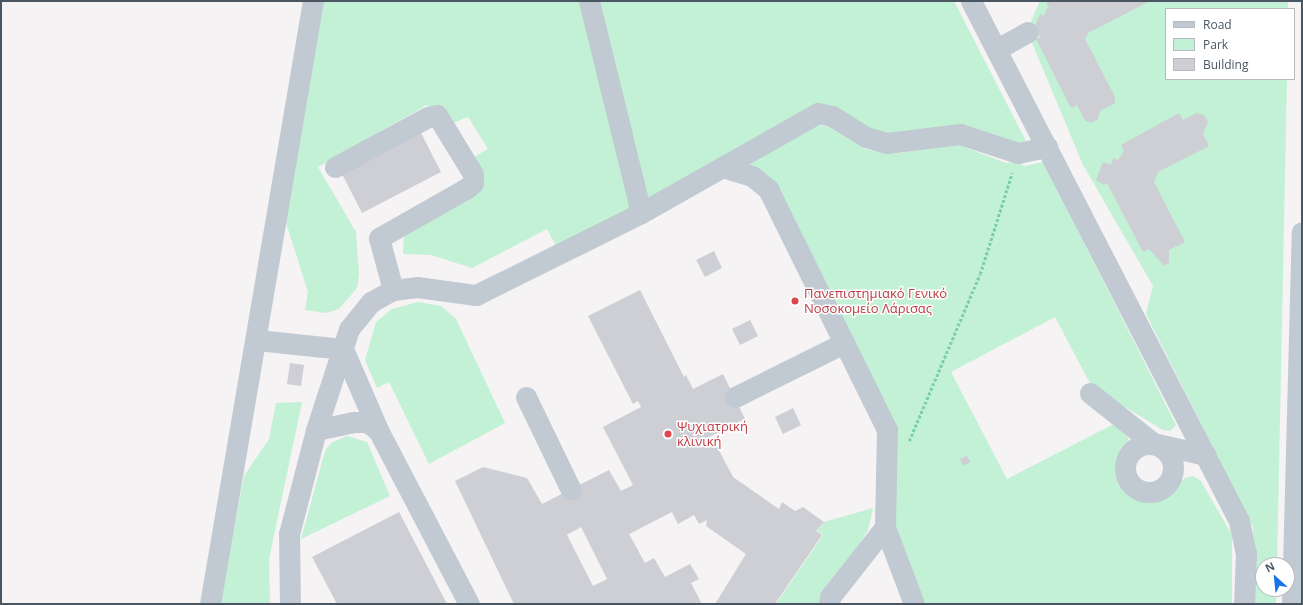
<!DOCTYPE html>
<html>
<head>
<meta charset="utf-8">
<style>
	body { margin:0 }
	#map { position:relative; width:1303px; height:605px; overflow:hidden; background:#f5f3f3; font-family:"Open Sans",sans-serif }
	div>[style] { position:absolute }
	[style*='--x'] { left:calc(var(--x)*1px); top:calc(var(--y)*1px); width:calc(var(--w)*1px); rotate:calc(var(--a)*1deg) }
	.green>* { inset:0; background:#c3f1d5 }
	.building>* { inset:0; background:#cdcfd5 }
	.path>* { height:2.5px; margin-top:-1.25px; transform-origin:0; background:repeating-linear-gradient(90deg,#7ad0a6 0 3px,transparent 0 5px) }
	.minor>* { height:21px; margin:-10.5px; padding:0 10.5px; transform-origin:10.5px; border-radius:10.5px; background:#c1cad2 }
	.minor>.ring { margin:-10.5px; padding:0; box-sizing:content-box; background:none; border:21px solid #c1cad2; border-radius:50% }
	.dots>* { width:11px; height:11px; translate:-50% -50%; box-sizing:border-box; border:2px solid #fff; border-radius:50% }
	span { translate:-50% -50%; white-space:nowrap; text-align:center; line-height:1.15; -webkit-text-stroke:3px #fff; paint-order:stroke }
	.health-label { font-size:13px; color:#be3a42 }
	.left { translate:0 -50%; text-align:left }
	.frame { position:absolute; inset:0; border:2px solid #4a5661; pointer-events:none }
	.legend { position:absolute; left:1165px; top:8px; width:130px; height:72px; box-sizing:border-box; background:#fff; border:1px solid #b7bbc0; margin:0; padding:5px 7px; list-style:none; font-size:12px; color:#4a5661 }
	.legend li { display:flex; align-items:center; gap:8px; height:20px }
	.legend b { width:20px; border:1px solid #b7bbc0 }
	.north { position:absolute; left:1255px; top:557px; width:40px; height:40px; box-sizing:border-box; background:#fff; border:1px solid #b7bbc0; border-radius:50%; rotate:333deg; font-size:11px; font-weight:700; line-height:16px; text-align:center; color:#4a5661 }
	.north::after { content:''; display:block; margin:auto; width:14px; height:18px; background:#1a73e8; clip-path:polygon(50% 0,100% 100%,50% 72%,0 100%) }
</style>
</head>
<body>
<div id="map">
	<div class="green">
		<div style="clip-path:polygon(316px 1px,954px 1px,1029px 147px,961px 135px,897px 142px,830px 117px,557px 248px,547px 229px,472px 268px,431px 255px,403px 254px,404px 236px,459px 199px,474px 157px,488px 149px,468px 117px,451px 124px,427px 105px,318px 167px,356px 232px,359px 274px,357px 288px,339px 309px,326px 313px,305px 310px,308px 292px,282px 210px)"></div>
		<div style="clip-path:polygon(1040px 1px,1288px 1px,1288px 9px,1166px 9px,1166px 79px,1287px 79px,1277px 565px,1263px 565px,1263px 589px,1276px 589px,1276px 604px,1254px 604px,1253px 527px,1146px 314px,1153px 286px,1083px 165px,1027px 31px)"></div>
		<div style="clip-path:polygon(818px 125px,829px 127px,865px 149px,891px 154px,959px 145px,1006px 163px,1016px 161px,1024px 166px,1043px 162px,1176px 425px,1170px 431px,1163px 430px,1092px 387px,1055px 317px,951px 372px,1007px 479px,1114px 424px,1128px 437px,1129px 446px,1120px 463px,1120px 478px,1130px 496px,1151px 501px,1162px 499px,1185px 478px,1193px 476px,1201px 481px,1232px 535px,1232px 604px,915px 604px,886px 548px,884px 445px,798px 241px,739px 169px,805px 127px)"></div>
		<div style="clip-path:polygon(418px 302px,441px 306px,456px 319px,505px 423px,429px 464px,389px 382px,377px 388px,365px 360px,376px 322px,392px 309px)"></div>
		<div style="clip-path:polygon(302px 402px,269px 559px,270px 604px,220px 604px,244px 476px,269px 439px,276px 403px)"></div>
		<div style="clip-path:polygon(347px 436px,367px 442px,390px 496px,301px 539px,325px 451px,331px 443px)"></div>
		<div style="clip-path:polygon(873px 508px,868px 530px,824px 604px,776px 604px,823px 535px,817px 531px,824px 522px)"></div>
	</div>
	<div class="building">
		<div style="clip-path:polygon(1050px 1px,1150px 1px,1088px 33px,1085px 39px,1115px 97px,1115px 103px,1100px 111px,1098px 119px,1091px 123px,1085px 121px,1077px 105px,1071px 108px,1036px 39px,1041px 37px,1033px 31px,1040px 14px,1044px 16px,1047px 8px,1050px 9px,1046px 3px)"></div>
		<div style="clip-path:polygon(1179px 113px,1183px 120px,1196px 113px,1204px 115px,1208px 122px,1203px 134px,1209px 146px,1158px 172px,1154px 182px,1185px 242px,1169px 250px,1169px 263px,1164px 266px,1149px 249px,1143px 252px,1107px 183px,1104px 185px,1096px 180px,1103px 162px,1111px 165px,1113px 158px,1118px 160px,1124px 151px,1121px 145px)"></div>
		<div style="clip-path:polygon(420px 131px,441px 172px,362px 213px,341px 172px)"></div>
		<div style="clip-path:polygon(714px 251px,722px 268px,705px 277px,696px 260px)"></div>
		<div style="clip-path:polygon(evenodd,640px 290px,684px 377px,686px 375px,693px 389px,723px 374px,745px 419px,699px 442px,701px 448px,714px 441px,733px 477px,779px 509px,782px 502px,795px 511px,803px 507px,824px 522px,816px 531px,822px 535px,775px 604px,715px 604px,746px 554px,706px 526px,707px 520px,699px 524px,694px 515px,678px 524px,672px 512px,629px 534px,645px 563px,654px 558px,665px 577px,690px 564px,699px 579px,691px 583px,702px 604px,514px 604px,455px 481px,483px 467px,527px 478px,542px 504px,609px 470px,621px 491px,633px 485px,603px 427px,641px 407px,638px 401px,633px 404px,588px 316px,640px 290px,581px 527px,607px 579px,593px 586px,567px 535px,581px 527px)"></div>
		<div style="clip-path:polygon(750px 320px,758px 336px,740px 345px,732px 329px)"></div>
		<div style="clip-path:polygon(290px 363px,304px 365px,301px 386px,287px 384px)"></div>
		<div style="clip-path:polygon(793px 408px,801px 425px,783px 434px,775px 417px)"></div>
		<div style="clip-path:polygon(967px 456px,970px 462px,963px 466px,960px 459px)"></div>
		<div style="clip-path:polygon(399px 512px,447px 604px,337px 604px,312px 557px)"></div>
	</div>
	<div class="path">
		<div style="--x:909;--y:441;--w:181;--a:-67"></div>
		<div style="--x:980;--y:274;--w:106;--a:-72.4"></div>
	</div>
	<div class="minor">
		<div style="--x:589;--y:1;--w:218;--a:76.2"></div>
		<div style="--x:971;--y:1;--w:585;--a:62.73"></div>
		<div style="--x:1239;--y:521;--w:33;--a:78"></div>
		<div style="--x:1246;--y:553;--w:51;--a:92.2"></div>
		<div style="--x:997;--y:49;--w:35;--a:-29"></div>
		<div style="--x:335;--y:167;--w:106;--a:-28.3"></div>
		<div style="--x:428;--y:117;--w:9;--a:-13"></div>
		<div style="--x:437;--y:115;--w:69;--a:58.6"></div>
		<div style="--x:473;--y:174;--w:9;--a:90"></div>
		<div style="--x:473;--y:183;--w:8;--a:140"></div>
		<div style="--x:467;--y:188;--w:101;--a:150.4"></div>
		<div style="--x:379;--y:238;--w:54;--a:74.9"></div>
		<div style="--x:722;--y:167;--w:31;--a:17"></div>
		<div style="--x:752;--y:176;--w:21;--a:39"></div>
		<div style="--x:768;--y:189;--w:269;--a:63.7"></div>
		<div style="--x:887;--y:430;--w:97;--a:91.2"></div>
		<div style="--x:885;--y:527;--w:82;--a:69.4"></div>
		<div style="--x:257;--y:340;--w:86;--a:6"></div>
		<div style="--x:343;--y:349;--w:88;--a:66.6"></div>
		<div style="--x:378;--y:430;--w:196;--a:62.4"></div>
		<div style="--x:1090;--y:393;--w:80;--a:38.4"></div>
		<div style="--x:1153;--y:443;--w:54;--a:12.8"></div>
		<div style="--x:526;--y:397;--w:103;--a:64.2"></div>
		<div style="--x:735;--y:397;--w:122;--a:-26.4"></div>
		<div style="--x:316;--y:430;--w:39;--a:-12"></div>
		<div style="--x:354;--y:422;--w:13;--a:0"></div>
		<div style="--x:367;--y:422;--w:14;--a:36"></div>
		<div class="ring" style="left:1125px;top:444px;width:27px;height:27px"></div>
		<div style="--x:210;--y:604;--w:612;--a:-80.31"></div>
		<div style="--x:290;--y:604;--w:70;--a:-90.8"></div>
		<div style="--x:289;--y:534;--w:107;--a:-75.4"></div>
		<div style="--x:316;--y:430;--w:106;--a:-71.9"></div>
		<div style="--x:349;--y:329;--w:35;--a:-51"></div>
		<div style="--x:371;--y:302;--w:25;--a:-29"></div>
		<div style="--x:393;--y:290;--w:24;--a:-7"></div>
		<div style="--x:417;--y:287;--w:60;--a:7.7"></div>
		<div style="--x:476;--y:295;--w:184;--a:-26.4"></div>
		<div style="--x:641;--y:213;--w:203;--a:-29.5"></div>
		<div style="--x:818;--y:113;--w:14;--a:12"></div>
		<div style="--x:832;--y:116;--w:40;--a:32"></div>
		<div style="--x:866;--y:137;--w:22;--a:16"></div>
		<div style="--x:887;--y:143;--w:74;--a:-7"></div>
		<div style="--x:960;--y:134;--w:61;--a:18.1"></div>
		<div style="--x:1018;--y:153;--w:30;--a:-12"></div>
		<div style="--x:829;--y:604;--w:7;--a:-82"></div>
		<div style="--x:830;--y:597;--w:89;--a:-51.8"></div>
		<div style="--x:1292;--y:604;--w:372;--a:-88.5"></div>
	</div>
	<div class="dots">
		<div style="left:795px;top:301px;background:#e0444e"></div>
		<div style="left:668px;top:434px;background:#e0444e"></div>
	</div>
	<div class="health-label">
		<span class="left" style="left:804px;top:301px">Πανεπιστημιακό Γενικό<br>Νοσοκομείο Λάρισας</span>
		<span class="left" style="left:677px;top:434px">Ψυχιατρική<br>κλινική</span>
	</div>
	<div class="frame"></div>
	<ul class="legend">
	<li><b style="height:5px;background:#c1cad2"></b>Road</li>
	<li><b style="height:11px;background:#c3f1d5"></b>Park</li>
	<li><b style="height:11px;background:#cdcfd5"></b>Building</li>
	</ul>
	<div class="north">N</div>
</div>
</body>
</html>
